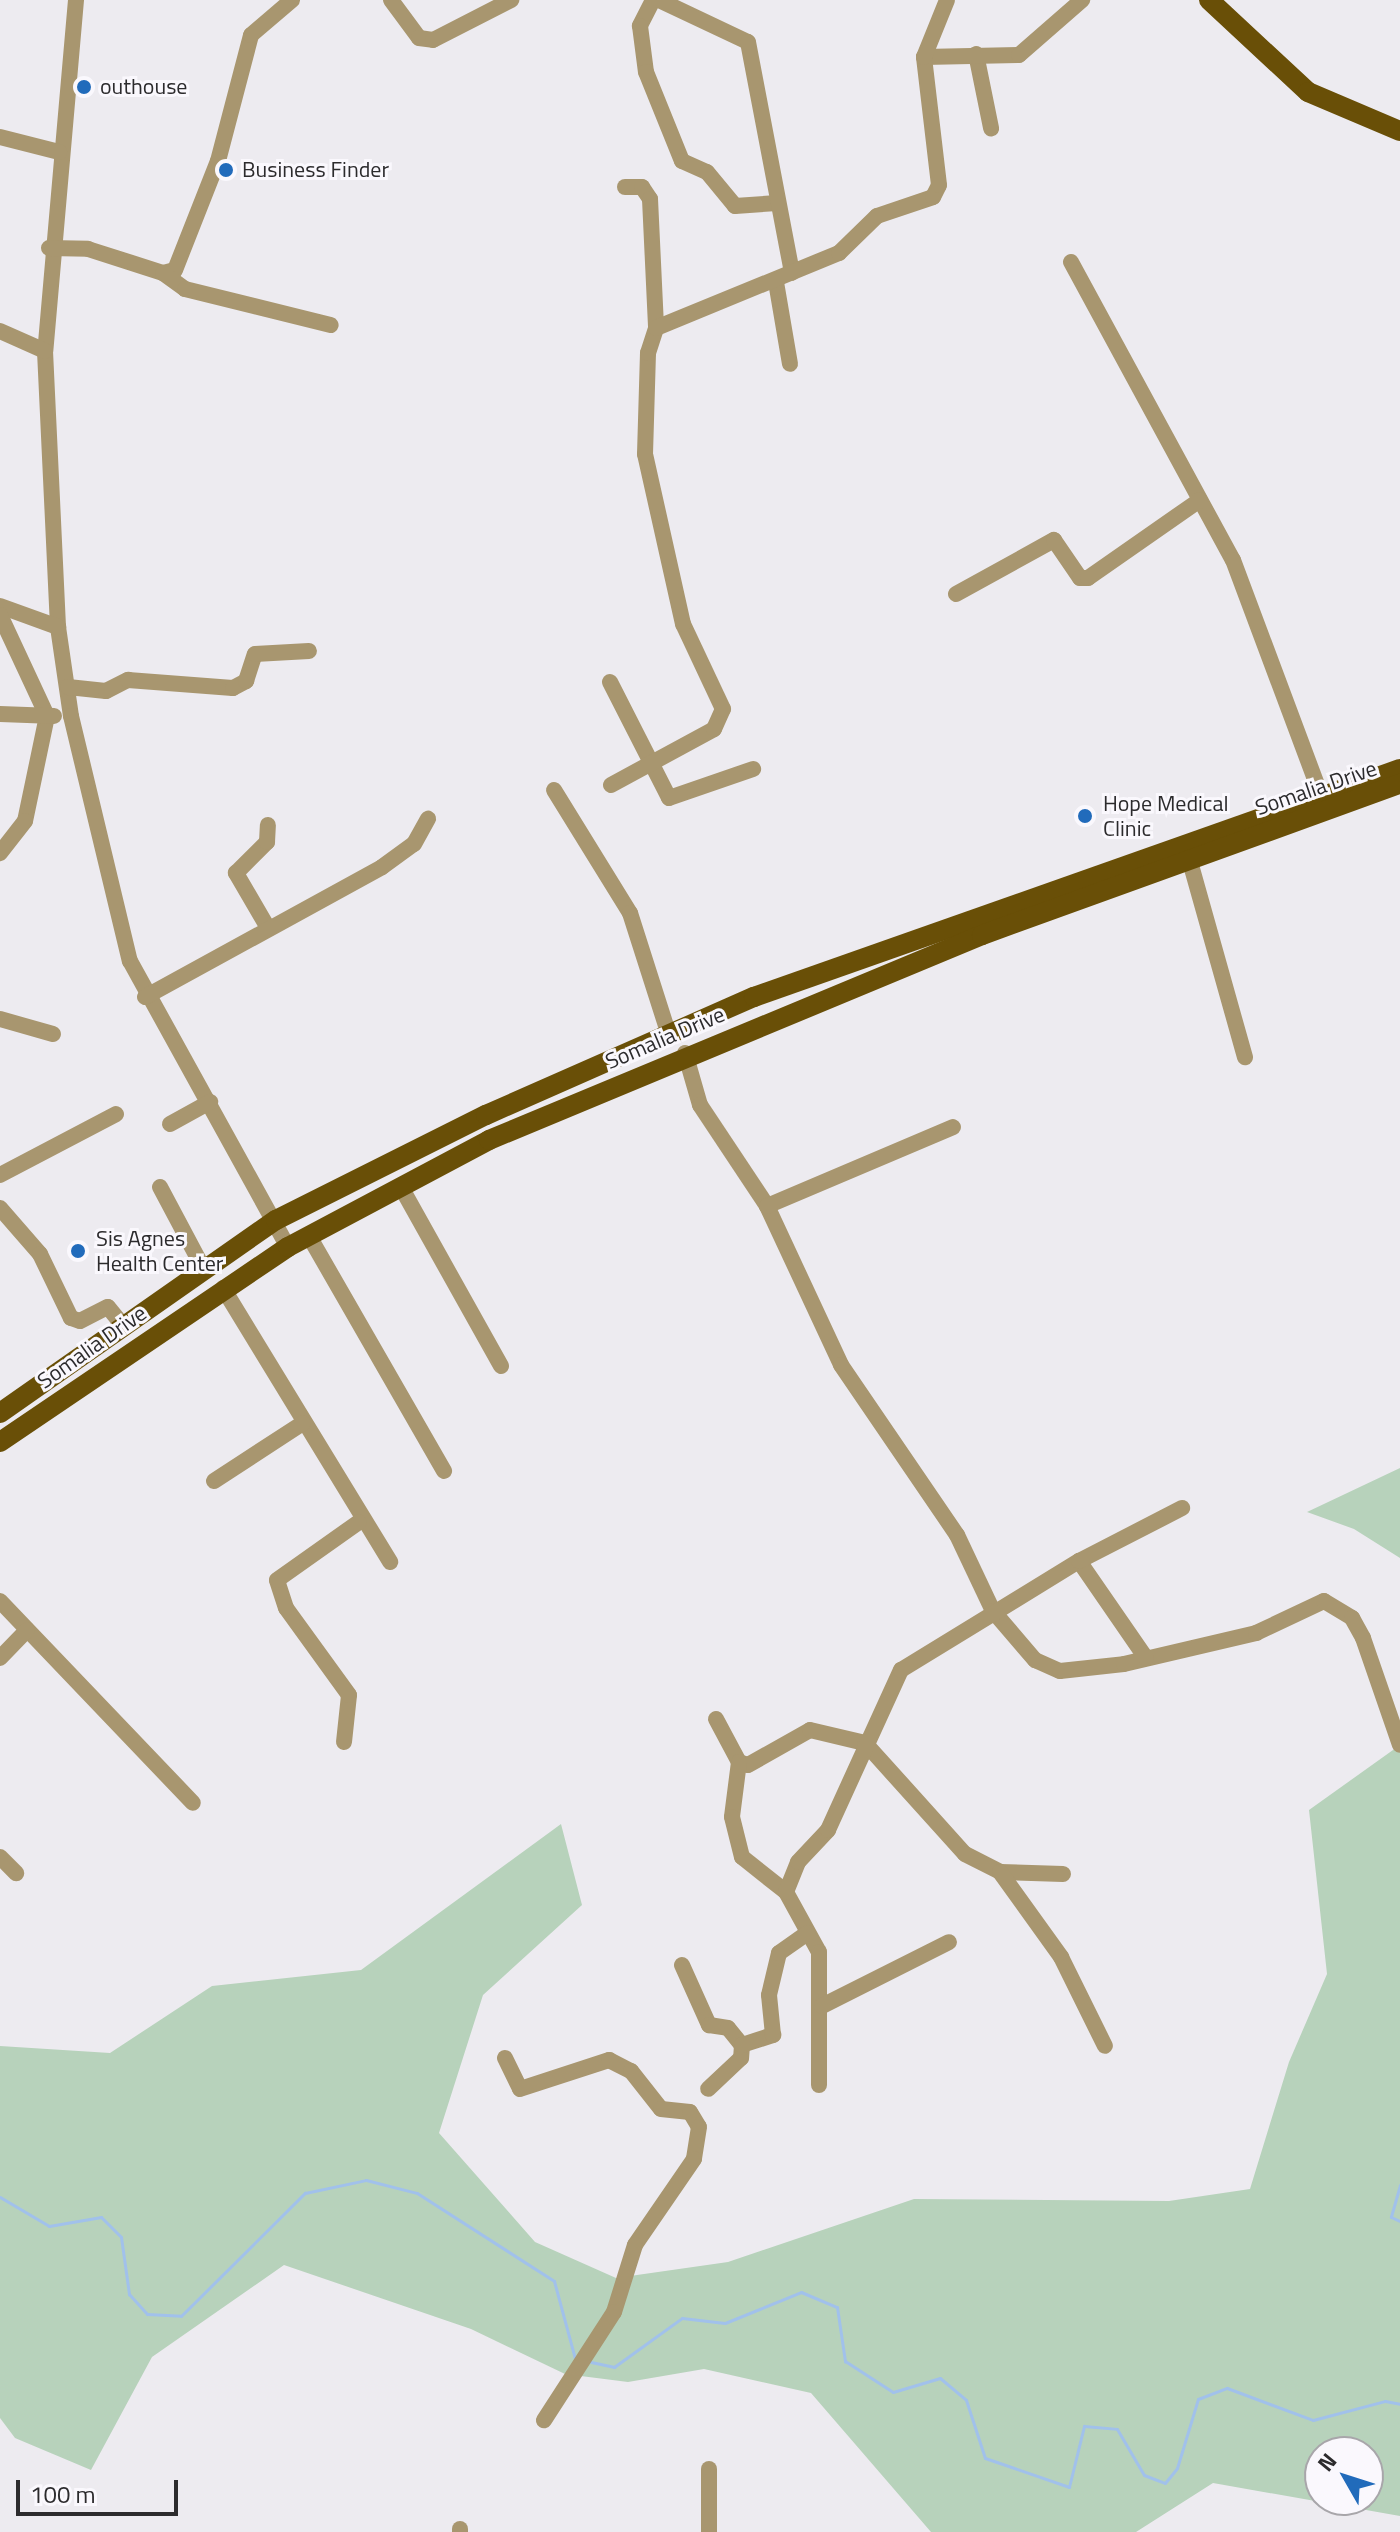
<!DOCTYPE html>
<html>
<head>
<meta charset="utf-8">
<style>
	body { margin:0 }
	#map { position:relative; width:1400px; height:2532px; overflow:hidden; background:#edebf0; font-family:"Titillium Web",sans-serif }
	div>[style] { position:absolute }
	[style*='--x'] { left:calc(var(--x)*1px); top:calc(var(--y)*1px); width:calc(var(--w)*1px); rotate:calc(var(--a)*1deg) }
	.green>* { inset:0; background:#b7d2bb }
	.stream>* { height:3px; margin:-1.5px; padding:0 1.5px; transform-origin:1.5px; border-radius:1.5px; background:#a1c1eb }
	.minor>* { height:16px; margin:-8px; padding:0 8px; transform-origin:8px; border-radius:8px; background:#a8966f }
	.major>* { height:20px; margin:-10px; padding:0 10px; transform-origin:10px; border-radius:10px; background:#694f07 }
	.dots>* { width:22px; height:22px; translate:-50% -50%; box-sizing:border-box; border:4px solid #faf8fd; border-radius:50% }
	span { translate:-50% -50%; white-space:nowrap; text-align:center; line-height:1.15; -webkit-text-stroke:6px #faf8fd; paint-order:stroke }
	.poi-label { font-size:22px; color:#2c2b2d }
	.left { translate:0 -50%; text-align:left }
	.street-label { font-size:22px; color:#2c2b2d }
	.north { position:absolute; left:1304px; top:2436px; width:80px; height:80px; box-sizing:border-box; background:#faf8fd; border:2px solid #a8a6aa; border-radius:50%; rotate:309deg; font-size:22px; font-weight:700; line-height:32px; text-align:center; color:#2c2b2d }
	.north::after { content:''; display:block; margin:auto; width:28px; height:36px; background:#216bbb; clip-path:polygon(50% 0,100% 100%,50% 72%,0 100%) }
	.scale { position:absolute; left:16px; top:2480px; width:162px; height:36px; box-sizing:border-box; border:4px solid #2c2b2d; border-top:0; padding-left:10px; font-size:24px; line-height:28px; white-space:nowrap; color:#2c2b2d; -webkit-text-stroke:6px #faf8fd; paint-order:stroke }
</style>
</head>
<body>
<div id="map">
	<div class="green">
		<div style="clip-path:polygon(1400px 1468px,1400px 1558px,1354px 1529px,1307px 1512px)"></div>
		<div style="clip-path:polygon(evenodd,1400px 1745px,1400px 2516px,1213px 2483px,1136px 2532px,931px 2532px,811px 2393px,704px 2369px,628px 2382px,565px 2374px,471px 2329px,284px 2265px,152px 2357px,91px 2470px,15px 2438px,0 2418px,0 2046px,110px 2053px,212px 1986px,361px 1970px,561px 1824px,582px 1905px,483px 1995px,439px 2133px,535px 2242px,616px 2278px,728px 2262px,914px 2199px,1169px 2201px,1250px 2189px,1289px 2062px,1327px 1974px,1309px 1810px,1400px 1745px,1320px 2452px,1368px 2452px,1368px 2500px,1320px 2500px,1320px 2452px)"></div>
	</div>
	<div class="stream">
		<div style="--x:1400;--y:2185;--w:33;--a:106"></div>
		<div style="--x:1391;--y:2217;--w:10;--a:24"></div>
		<div style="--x:0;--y:2197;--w:57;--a:30.6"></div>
		<div style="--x:49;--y:2226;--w:53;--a:-9.8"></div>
		<div style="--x:101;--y:2217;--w:28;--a:45"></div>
		<div style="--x:121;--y:2237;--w:58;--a:82"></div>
		<div style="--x:129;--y:2294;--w:27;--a:48"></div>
		<div style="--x:147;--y:2314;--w:34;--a:3"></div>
		<div style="--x:181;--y:2316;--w:175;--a:-44.8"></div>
		<div style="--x:305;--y:2193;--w:62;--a:-12"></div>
		<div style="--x:366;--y:2180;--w:53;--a:14.3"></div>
		<div style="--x:417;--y:2193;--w:163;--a:32.7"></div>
		<div style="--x:554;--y:2281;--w:81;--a:74.9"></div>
		<div style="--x:591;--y:2362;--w:24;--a:12"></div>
		<div style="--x:614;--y:2367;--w:84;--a:-35.8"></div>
		<div style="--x:682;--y:2318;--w:43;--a:6.6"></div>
		<div style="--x:725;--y:2323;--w:82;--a:-22.2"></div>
		<div style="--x:801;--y:2292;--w:39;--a:23"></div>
		<div style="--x:837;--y:2307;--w:55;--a:81.6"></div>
		<div style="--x:845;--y:2361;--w:57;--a:32.9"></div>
		<div style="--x:893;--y:2392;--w:49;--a:-16.6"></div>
		<div style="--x:940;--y:2378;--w:34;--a:40"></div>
		<div style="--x:966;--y:2400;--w:61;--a:71.9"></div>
		<div style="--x:985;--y:2458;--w:89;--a:19"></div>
		<div style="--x:1069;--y:2487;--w:63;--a:-76.2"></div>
		<div style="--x:1084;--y:2426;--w:33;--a:5"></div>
		<div style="--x:1117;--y:2429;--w:53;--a:59.6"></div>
		<div style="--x:1144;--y:2475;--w:22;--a:21"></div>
		<div style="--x:1165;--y:2483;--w:19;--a:-51"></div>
		<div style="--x:1177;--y:2468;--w:72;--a:-73.1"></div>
		<div style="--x:1198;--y:2399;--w:31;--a:-21"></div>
		<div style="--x:1227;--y:2388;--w:92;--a:20.4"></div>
		<div style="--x:1313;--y:2420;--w:74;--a:-14.8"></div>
		<div style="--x:1385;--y:2401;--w:15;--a:11"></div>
	</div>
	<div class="minor">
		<div style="--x:76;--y:0;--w:352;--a:95"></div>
		<div style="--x:45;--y:351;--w:276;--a:87.3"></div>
		<div style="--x:58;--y:627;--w:90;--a:81.7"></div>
		<div style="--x:71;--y:716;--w:252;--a:76.5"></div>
		<div style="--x:130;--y:961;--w:327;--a:61.1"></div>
		<div style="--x:391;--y:0;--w:47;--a:53.6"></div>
		<div style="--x:419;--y:38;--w:14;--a:8"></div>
		<div style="--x:433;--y:40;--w:88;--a:-27.1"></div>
		<div style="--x:653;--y:0;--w:29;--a:117"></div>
		<div style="--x:640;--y:26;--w:46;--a:82.6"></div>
		<div style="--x:646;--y:72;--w:96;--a:68"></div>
		<div style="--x:682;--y:161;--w:27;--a:24"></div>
		<div style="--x:707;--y:172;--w:44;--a:50.5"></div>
		<div style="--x:735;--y:206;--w:42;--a:-4.1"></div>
		<div style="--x:659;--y:0;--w:98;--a:25.3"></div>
		<div style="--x:748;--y:42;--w:235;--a:79.2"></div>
		<div style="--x:976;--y:54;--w:76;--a:78.5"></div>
		<div style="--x:924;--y:57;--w:95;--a:-1.2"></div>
		<div style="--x:1019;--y:55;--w:84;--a:-41.1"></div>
		<div style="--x:0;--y:137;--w:61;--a:14.3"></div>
		<div style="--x:625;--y:187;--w:17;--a:0"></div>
		<div style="--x:642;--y:187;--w:14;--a:56"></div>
		<div style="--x:650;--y:199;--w:129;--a:87.3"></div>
		<div style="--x:49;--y:248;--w:39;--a:1"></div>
		<div style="--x:88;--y:249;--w:79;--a:17.7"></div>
		<div style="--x:163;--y:273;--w:12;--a:-14"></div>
		<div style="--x:175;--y:270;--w:117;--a:-68.5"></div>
		<div style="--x:218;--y:161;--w:130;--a:-75.3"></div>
		<div style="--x:251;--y:35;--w:54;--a:-40.5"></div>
		<div style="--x:1071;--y:262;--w:339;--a:61.5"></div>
		<div style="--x:1233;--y:560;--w:251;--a:69.5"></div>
		<div style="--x:163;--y:273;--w:27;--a:36"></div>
		<div style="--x:185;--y:289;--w:150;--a:13.9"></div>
		<div style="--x:776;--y:282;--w:83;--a:80.3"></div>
		<div style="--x:0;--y:331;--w:49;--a:24"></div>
		<div style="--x:956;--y:594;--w:112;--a:-28.9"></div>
		<div style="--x:1054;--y:540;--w:46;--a:55.6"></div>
		<div style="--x:1080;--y:578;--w:8;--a:0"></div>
		<div style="--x:1088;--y:578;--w:136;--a:-34.9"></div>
		<div style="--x:0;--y:606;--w:62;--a:19.9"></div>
		<div style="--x:0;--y:615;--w:111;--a:65"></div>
		<div style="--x:47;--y:716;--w:107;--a:101.8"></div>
		<div style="--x:25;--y:821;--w:41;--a:128"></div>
		<div style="--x:610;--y:682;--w:130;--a:63"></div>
		<div style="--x:669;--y:798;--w:89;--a:-19"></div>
		<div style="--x:68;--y:687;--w:38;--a:6"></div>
		<div style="--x:106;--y:691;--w:25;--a:-27"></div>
		<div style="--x:128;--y:680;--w:105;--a:4.4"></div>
		<div style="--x:233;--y:688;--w:15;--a:-28"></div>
		<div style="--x:246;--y:681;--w:28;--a:-72"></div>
		<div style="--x:255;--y:654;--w:54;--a:-3.2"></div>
		<div style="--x:0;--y:714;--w:54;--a:2.1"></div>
		<div style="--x:611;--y:785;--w:117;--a:-28.5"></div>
		<div style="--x:714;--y:729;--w:22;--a:-66"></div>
		<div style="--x:723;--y:709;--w:94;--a:-115.2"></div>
		<div style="--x:683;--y:624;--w:174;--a:-102.6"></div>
		<div style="--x:645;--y:454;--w:101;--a:-88.3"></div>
		<div style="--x:648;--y:353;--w:26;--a:-72"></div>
		<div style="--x:656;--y:328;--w:198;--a:-22.3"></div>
		<div style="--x:839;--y:253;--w:53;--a:-44.2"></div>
		<div style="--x:877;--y:216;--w:59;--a:-18.7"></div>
		<div style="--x:933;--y:197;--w:13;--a:-63"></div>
		<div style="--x:939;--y:185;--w:129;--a:-96.7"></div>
		<div style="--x:924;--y:57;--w:61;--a:-68"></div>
		<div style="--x:554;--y:790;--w:145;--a:58.3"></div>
		<div style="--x:630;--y:913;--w:125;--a:72.3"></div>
		<div style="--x:1189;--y:858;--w:207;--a:74.3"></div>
		<div style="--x:268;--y:928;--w:64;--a:-120.2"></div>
		<div style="--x:236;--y:873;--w:44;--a:-45"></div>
		<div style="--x:267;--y:842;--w:17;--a:-87"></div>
		<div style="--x:145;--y:997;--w:270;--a:-28.7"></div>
		<div style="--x:382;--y:867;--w:39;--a:-36"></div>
		<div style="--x:414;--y:844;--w:29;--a:-61"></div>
		<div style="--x:0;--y:1019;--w:55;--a:15.8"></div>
		<div style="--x:685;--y:1053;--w:54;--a:73.9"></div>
		<div style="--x:700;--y:1105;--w:121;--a:56.4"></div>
		<div style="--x:767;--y:1206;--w:175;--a:65"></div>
		<div style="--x:841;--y:1365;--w:206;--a:55.7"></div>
		<div style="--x:957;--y:1535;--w:84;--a:64.7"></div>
		<div style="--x:993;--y:1611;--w:65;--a:49.4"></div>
		<div style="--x:1035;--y:1660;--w:27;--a:24"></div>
		<div style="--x:1060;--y:1671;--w:64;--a:-6.2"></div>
		<div style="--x:1124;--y:1664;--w:136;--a:-13.2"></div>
		<div style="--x:1256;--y:1633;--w:75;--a:-25.2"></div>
		<div style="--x:1324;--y:1601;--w:33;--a:31"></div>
		<div style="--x:1352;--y:1618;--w:23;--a:61"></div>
		<div style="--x:1363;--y:1638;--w:113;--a:70.9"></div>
		<div style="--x:170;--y:1124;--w:46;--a:-28.8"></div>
		<div style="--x:0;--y:1175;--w:131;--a:-27.7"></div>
		<div style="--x:160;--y:1187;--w:92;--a:62"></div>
		<div style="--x:401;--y:1187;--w:205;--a:60.8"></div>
		<div style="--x:767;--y:1206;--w:202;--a:-23"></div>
		<div style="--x:0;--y:1208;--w:61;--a:49"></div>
		<div style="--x:40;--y:1254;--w:71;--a:64.2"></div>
		<div style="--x:71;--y:1318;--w:9;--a:18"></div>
		<div style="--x:80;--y:1321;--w:31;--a:-27"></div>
		<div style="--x:108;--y:1307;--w:22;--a:51"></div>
		<div style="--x:309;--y:1236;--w:271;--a:60.1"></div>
		<div style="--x:223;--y:1288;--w:321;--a:58.6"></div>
		<div style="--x:214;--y:1481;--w:106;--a:-33.1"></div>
		<div style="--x:1079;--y:1561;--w:118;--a:55.4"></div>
		<div style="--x:0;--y:1601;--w:279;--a:46.3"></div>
		<div style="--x:0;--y:1658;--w:39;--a:-46"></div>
		<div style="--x:716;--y:1719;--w:49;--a:61.9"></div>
		<div style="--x:739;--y:1762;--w:9;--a:18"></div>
		<div style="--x:748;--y:1765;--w:71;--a:-29.4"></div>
		<div style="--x:810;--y:1730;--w:57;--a:13.3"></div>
		<div style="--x:865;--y:1743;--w:149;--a:48"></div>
		<div style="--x:965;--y:1854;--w:39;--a:27"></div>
		<div style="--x:1000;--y:1872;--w:63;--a:1.8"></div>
		<div style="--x:344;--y:1742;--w:47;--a:-83.9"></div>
		<div style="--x:349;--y:1695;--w:107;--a:-125.9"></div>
		<div style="--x:286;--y:1608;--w:29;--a:-108"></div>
		<div style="--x:277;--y:1580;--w:100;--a:-35.3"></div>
		<div style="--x:739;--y:1762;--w:55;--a:97.3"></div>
		<div style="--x:732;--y:1817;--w:41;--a:76"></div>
		<div style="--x:742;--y:1857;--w:56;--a:38.5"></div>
		<div style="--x:786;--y:1892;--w:68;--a:61.2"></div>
		<div style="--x:819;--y:1952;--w:133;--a:90"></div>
		<div style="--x:0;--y:1857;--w:23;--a:45"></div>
		<div style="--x:1000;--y:1872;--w:105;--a:54.3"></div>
		<div style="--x:1061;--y:1957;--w:99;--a:63.7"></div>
		<div style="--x:786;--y:1892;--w:32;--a:-68"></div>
		<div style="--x:798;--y:1862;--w:44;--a:-46.8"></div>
		<div style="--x:828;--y:1830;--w:176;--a:-65.5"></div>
		<div style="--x:901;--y:1670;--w:209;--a:-31.5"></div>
		<div style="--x:1079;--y:1561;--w:116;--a:-27.2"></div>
		<div style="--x:682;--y:1965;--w:66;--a:65.8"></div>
		<div style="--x:709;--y:2025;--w:19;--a:9"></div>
		<div style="--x:728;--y:2028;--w:22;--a:51"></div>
		<div style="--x:742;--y:2045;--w:13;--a:94"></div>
		<div style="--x:741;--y:2058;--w:45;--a:136.8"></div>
		<div style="--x:822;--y:2006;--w:142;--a:-26.7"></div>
		<div style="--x:742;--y:2045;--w:33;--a:-18"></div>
		<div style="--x:773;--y:2035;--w:40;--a:-95.7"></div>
		<div style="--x:769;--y:1995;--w:43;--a:-76.6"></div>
		<div style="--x:779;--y:1953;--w:35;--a:-35"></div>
		<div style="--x:505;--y:2058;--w:34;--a:64"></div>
		<div style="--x:520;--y:2089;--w:94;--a:-18"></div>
		<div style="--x:609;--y:2060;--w:25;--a:27"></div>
		<div style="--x:631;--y:2071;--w:48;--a:51.7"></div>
		<div style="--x:661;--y:2109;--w:29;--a:6"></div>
		<div style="--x:690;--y:2112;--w:17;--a:59"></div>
		<div style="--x:699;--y:2127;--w:32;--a:99"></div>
		<div style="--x:694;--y:2159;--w:104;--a:124.5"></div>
		<div style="--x:635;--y:2245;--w:70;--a:107.4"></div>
		<div style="--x:614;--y:2312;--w:129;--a:122.9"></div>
		<div style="--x:709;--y:2469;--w:63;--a:90"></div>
		<div style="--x:460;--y:2532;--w:3;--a:-90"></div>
	</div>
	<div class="major">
		<div style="--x:1209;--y:0;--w:135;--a:42.9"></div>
		<div style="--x:1308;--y:92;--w:100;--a:23"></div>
		<div style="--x:0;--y:1413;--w:337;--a:-35"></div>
		<div style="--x:276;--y:1220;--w:235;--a:-26.6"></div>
		<div style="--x:486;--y:1115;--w:293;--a:-23.8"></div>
		<div style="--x:754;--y:997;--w:685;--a:-19.44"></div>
		<div style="--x:0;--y:1442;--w:348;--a:-34.1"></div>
		<div style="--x:288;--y:1247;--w:228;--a:-28"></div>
		<div style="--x:489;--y:1140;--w:534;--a:-22.58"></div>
		<div style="--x:982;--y:935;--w:444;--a:-19.9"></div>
	</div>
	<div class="dots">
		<div style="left:84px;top:87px;background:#216bbb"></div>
		<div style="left:226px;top:170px;background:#216bbb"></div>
		<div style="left:1085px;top:816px;background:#216bbb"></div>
		<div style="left:78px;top:1251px;background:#216bbb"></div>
	</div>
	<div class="poi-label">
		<span class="left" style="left:100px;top:87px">outhouse</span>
		<span class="left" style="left:242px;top:170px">Business Finder</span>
		<span class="left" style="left:1103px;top:816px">Hope Medical<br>Clinic</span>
		<span class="left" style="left:96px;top:1251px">Sis Agnes<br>Health Center</span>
	</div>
	<div class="street-label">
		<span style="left:1316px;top:788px;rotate:-19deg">Somalia Drive</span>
		<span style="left:665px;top:1038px;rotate:-23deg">Somalia Drive</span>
		<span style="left:92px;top:1347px;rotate:-35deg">Somalia Drive</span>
	</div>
	<div class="north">N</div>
	<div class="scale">100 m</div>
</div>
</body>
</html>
